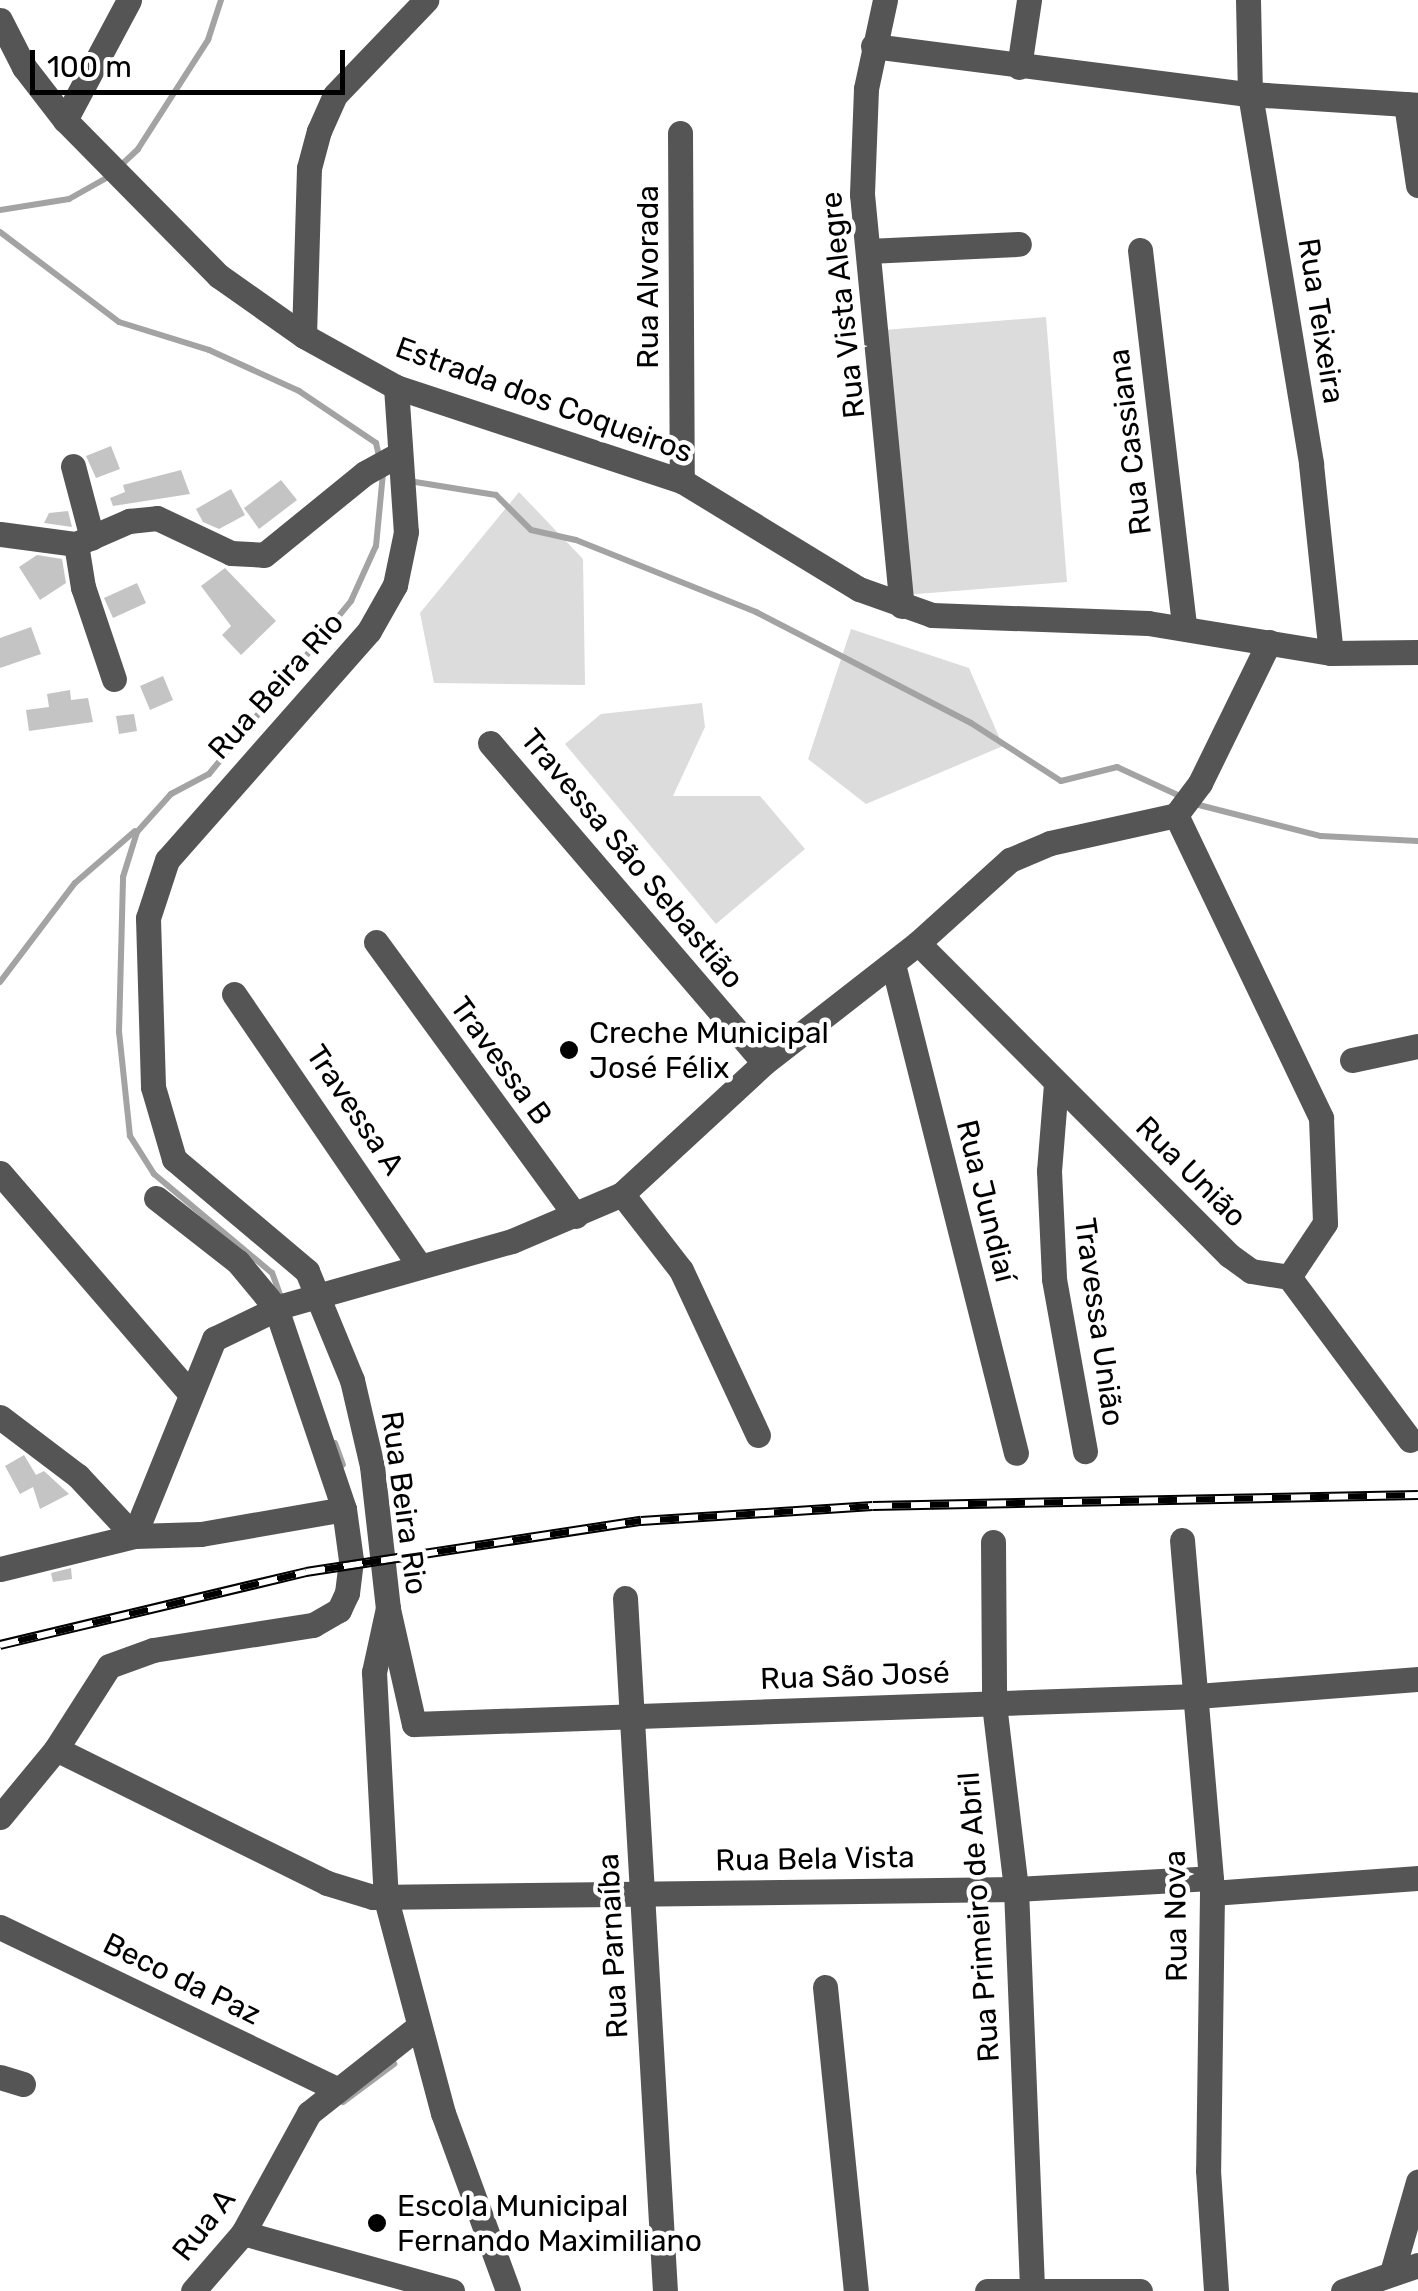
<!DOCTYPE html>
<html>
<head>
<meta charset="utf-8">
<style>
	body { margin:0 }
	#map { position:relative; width:1418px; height:2291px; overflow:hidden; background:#fff; font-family:Rubik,sans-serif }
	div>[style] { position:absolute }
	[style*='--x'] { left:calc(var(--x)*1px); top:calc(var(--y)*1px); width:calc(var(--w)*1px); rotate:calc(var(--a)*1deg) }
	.green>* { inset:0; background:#dcdcdc }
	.stream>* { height:6px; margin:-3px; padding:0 3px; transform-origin:3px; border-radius:3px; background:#a3a3a3 }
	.building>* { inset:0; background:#c4c4c4 }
	.minor>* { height:25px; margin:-12.5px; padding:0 12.5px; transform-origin:12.5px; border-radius:12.5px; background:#555 }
	.rail>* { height:10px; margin-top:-5px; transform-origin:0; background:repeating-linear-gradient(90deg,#fff 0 19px,#000 0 38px); box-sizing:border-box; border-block:2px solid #000 }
	.dots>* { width:28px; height:28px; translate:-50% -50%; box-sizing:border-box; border:5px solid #fff; border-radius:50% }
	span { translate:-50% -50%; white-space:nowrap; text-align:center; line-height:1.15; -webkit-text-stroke:9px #fff; paint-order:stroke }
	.street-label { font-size:30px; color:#000 }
	.poi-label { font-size:30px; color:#000 }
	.left { translate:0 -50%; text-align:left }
	.scale { position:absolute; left:30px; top:50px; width:315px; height:45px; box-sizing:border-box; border:5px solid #000; border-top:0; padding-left:12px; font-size:30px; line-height:35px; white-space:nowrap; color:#000; -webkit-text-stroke:8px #fff; paint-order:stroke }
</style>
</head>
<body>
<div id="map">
	<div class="green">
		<div style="clip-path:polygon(1046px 317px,1067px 582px,904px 595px,884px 330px)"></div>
		<div style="clip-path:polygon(519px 492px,583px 559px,585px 685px,434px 683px,420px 613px)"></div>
		<div style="clip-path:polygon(851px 629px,969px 668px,1003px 746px,866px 804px,808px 759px)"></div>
		<div style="clip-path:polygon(702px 703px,705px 727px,673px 796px,760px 796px,805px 849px,716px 924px,565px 744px,601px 714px)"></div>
	</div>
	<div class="stream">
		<div style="--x:119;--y:167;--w:26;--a:-43"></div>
		<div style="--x:138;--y:149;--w:130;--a:-57.3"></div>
		<div style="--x:208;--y:40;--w:42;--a:-72"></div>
		<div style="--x:0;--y:210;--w:70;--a:-9.1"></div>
		<div style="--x:69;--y:199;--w:47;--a:-29.3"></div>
		<div style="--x:0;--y:232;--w:149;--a:37.1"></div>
		<div style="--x:119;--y:322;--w:94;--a:17.3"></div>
		<div style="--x:209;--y:350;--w:99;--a:24.5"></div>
		<div style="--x:299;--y:391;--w:93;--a:34"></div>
		<div style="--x:376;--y:443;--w:13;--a:77"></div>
		<div style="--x:409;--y:481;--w:88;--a:9.1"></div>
		<div style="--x:496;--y:495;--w:49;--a:45"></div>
		<div style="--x:531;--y:530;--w:46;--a:12.5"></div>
		<div style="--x:576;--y:540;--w:194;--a:21.8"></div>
		<div style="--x:756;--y:612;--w:242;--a:27.3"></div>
		<div style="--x:971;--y:723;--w:107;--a:32.8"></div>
		<div style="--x:1061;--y:781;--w:58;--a:-14"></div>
		<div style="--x:1117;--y:767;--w:74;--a:24.8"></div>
		<div style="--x:1195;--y:804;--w:130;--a:14.3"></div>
		<div style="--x:1321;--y:836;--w:97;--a:3"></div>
		<div style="--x:0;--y:982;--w:124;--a:-52.9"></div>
		<div style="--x:75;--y:883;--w:79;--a:-40.9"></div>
		<div style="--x:282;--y:1300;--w:29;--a:-110"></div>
		<div style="--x:272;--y:1273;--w:154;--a:-140"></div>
		<div style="--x:154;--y:1174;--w:45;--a:-122.3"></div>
		<div style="--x:130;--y:1136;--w:105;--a:-96"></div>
		<div style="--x:119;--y:1032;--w:155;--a:-88.5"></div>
		<div style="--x:123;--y:877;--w:47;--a:-72.7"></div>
		<div style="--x:137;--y:832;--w:51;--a:-48.2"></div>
		<div style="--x:171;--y:794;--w:43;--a:-27.8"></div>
		<div style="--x:209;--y:774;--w:224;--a:-50.6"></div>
		<div style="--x:351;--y:601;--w:60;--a:-65.6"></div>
		<div style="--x:376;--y:546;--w:73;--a:-84.5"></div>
		<div style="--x:335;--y:1443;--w:23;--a:70"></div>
		<div style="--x:343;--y:2102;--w:64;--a:-36.7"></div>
	</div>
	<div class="building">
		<div style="clip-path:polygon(111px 446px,120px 469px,96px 478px,86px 456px)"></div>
		<div style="clip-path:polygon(181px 470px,190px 494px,113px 506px,110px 498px,125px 492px,123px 485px)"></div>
		<div style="clip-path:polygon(281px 480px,297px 500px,259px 529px,244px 508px)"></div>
		<div style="clip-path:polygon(231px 489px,245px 515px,219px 529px,203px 522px,196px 509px)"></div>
		<div style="clip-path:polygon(68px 511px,72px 527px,44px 523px,49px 513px)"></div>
		<div style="clip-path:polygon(37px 555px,62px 559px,66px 583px,40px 600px,19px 567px)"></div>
		<div style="clip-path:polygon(225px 568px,276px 621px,241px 655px,222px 635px,231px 626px,201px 586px)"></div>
		<div style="clip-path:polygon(137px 583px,146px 603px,113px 618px,104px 598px)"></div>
		<div style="clip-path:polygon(31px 627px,41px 654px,0 668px,0 638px)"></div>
		<div style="clip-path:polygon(163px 676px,173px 700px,150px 710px,140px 686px)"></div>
		<div style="clip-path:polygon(70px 690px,71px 700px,88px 698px,93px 722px,29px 731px,26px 710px,49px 707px,47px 694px)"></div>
		<div style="clip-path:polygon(134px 714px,137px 731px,119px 734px,116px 716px)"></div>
		<div style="clip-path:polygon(24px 1455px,36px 1475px,44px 1471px,69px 1494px,40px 1509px,33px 1487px,20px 1494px,5px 1466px)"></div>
		<div style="clip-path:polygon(71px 1568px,72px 1579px,53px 1582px,51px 1573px)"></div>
	</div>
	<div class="minor">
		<div style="--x:885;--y:0;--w:91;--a:102.1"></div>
		<div style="--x:866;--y:89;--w:105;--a:92.2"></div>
		<div style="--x:862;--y:194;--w:414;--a:84.5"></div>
		<div style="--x:1248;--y:0;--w:94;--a:88.8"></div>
		<div style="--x:1250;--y:94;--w:375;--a:80.6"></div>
		<div style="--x:1311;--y:464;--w:190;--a:84"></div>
		<div style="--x:0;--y:20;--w:53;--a:62.9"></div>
		<div style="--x:24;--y:67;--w:67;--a:52.3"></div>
		<div style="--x:65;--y:120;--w:219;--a:45.4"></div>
		<div style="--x:219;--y:276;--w:104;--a:35.2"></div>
		<div style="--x:304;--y:336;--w:105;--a:29"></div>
		<div style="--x:396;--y:387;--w:301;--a:18.2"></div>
		<div style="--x:682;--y:481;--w:207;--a:31.4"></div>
		<div style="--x:859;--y:589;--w:77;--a:19.6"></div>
		<div style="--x:932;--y:615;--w:216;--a:2.1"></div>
		<div style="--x:1148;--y:623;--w:185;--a:9.3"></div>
		<div style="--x:1331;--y:653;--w:87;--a:-0.7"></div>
		<div style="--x:873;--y:46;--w:380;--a:7.3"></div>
		<div style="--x:1250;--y:94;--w:168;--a:3.7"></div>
		<div style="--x:1019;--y:67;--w:68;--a:-81.5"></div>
		<div style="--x:1406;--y:104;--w:82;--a:81.6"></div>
		<div style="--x:65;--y:120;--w:136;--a:-61.9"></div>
		<div style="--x:680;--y:133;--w:348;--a:89.7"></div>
		<div style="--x:1140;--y:250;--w:379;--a:83.3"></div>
		<div style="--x:868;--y:251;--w:151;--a:-2.7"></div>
		<div style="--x:304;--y:336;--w:168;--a:-88.3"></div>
		<div style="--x:309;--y:168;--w:38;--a:-75"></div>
		<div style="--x:319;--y:131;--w:39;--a:-66"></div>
		<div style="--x:335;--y:95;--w:132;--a:-46.2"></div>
		<div style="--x:396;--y:387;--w:145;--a:86.1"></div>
		<div style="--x:406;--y:532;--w:54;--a:101.7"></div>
		<div style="--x:395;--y:585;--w:53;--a:119.5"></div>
		<div style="--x:369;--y:631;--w:305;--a:131.4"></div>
		<div style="--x:167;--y:860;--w:61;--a:108.1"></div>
		<div style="--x:148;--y:918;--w:169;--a:88.3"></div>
		<div style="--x:153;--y:1087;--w:75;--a:73.7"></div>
		<div style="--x:174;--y:1159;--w:174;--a:40.1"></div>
		<div style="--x:307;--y:1271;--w:118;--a:67.6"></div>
		<div style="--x:352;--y:1380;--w:88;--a:76.9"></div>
		<div style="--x:372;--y:1466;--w:143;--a:83.6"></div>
		<div style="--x:388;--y:1608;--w:66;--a:102.3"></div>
		<div style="--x:374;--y:1672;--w:227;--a:87"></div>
		<div style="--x:386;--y:1899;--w:221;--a:75.1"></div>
		<div style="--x:443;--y:2113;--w:189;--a:69.9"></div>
		<div style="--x:73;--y:466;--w:74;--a:75.2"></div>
		<div style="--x:0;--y:534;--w:77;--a:7.5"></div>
		<div style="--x:76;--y:544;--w:58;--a:-23.5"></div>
		<div style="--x:129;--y:521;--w:28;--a:-6"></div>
		<div style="--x:157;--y:518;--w:82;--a:25.3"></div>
		<div style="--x:231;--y:553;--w:33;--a:3"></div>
		<div style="--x:264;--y:555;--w:130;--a:-39.1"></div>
		<div style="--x:365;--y:473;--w:39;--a:-29"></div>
		<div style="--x:76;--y:544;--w:44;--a:80.8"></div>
		<div style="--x:83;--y:587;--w:97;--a:71.4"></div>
		<div style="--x:490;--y:743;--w:421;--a:49.4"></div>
		<div style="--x:1176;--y:815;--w:336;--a:64.4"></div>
		<div style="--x:1321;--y:1118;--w:105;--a:87.8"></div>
		<div style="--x:1325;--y:1223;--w:65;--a:123.7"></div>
		<div style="--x:376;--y:942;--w:339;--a:53.9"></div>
		<div style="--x:918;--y:943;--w:441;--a:45.1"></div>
		<div style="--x:1229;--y:1255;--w:27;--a:36"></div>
		<div style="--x:1251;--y:1271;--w:38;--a:9"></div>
		<div style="--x:893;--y:964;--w:504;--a:75.88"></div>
		<div style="--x:234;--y:994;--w:327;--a:55.7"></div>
		<div style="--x:1352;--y:1060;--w:67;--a:-12"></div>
		<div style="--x:1056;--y:1084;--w:87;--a:94.6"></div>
		<div style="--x:1049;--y:1171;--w:108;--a:87.3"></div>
		<div style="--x:1054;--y:1279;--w:175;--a:79.8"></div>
		<div style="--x:0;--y:1173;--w:292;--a:49.2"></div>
		<div style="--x:622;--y:1194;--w:96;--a:52.2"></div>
		<div style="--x:681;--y:1270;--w:182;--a:65"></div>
		<div style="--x:1289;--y:1277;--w:203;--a:53.4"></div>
		<div style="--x:0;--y:1417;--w:98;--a:37.1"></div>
		<div style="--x:78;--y:1476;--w:82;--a:47"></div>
		<div style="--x:134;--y:1536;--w:213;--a:-67.9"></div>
		<div style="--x:214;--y:1339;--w:76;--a:-25.9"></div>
		<div style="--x:282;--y:1306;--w:239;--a:-15.8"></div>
		<div style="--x:512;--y:1241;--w:120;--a:-23.1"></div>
		<div style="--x:622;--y:1194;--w:193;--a:-42.7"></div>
		<div style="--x:764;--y:1063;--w:195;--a:-37.9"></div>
		<div style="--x:918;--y:943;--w:124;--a:-42.1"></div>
		<div style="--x:1010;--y:860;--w:43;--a:-23"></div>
		<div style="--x:1050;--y:843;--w:129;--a:-12.5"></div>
		<div style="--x:1176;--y:815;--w:40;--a:-53"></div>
		<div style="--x:1200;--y:783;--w:157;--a:-63.9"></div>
		<div style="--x:1182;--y:1540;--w:354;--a:85.1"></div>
		<div style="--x:1212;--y:1893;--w:277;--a:90.8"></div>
		<div style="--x:1208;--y:2170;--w:121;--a:86.2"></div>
		<div style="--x:993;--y:1542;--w:162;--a:89.6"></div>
		<div style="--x:994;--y:1704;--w:186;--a:83.2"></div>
		<div style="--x:1016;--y:1889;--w:397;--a:87.7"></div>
		<div style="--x:0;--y:1569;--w:138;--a:-13.8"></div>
		<div style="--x:134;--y:1536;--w:67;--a:-1.7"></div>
		<div style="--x:201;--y:1534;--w:145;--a:-9.9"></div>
		<div style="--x:625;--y:1598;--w:694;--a:86.7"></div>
		<div style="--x:388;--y:1609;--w:118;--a:77.3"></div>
		<div style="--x:414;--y:1724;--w:784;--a:-2.05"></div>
		<div style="--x:1197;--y:1696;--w:222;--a:-4.4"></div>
		<div style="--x:56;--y:1749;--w:302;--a:26.3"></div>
		<div style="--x:327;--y:1883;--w:48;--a:16.9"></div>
		<div style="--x:373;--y:1897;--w:643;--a:-0.71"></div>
		<div style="--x:1016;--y:1889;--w:195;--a:-3.2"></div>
		<div style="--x:0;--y:1817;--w:88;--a:-50.5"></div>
		<div style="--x:56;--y:1749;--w:98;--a:-57.4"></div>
		<div style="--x:109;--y:1666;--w:47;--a:-20"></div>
		<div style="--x:153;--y:1650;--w:162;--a:-8.9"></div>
		<div style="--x:313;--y:1625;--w:30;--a:-30"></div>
		<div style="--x:339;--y:1610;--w:19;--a:-65"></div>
		<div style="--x:347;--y:1593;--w:33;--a:-83"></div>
		<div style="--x:351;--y:1560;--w:51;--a:-97.8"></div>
		<div style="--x:344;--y:1509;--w:212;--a:-108.7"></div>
		<div style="--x:276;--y:1308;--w:60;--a:-129.6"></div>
		<div style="--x:238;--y:1262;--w:104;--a:-142"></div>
		<div style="--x:1212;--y:1893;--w:207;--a:-4.2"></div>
		<div style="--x:0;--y:1927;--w:373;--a:25.7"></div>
		<div style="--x:825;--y:1987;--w:306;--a:84.2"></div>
		<div style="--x:0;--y:2077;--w:24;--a:17"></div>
		<div style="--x:243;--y:2233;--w:217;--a:15.5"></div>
		<div style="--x:1393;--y:2269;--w:91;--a:-74"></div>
		<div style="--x:193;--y:2291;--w:77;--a:-49.2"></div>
		<div style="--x:243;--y:2233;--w:137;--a:-61.2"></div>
		<div style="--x:309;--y:2113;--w:140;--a:-38.3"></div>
		<div style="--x:987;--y:2291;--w:153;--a:0"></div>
		<div style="--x:1343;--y:2291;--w:79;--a:-19.1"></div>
	</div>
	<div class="rail">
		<div style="--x:0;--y:1645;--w:315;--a:-13.4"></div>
		<div style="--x:306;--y:1572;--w:339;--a:-8.7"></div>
		<div style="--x:641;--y:1521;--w:232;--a:-3.7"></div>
		<div style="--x:873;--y:1506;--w:545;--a:-1.16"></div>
	</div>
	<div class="dots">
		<div style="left:569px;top:1050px;background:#000"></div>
		<div style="left:377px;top:2223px;background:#000"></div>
	</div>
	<div class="street-label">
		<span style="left:648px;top:277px;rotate:-90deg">Rua Alvorada</span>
		<span style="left:843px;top:305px;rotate:-96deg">Rua Vista Alegre</span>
		<span style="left:1321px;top:321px;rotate:81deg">Rua Teixeira</span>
		<span style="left:544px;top:400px;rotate:20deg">Estrada dos Coqueiros</span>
		<span style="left:1130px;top:442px;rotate:-97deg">Rua Cassiana</span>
		<span style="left:276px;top:686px;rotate:-48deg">Rua Beira Rio</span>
		<span style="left:632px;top:859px;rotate:50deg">Travessa São Sebastião</span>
		<span style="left:501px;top:1061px;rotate:54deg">Travessa B</span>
		<span style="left:355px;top:1110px;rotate:56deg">Travessa A</span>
		<span style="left:1191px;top:1172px;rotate:45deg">Rua União</span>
		<span style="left:986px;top:1201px;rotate:76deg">Rua Jundiaí</span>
		<span style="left:1099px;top:1322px;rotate:82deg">Travessa União</span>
		<span style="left:404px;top:1503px;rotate:82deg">Rua Beira Rio</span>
		<span style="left:855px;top:1676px;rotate:-2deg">Rua São José</span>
		<span style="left:815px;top:1859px;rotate:-1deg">Rua Bela Vista</span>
		<span style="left:1176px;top:1916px;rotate:-91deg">Rua Nova</span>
		<span style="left:979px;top:1917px;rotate:-94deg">Rua Primeiro de Abril</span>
		<span style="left:613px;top:1946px;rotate:-93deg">Rua Parnaíba</span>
		<span style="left:182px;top:1979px;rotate:26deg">Beco da Paz</span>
		<span style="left:204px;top:2225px;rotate:-52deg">Rua A</span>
	</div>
	<div class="poi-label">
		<span class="left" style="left:589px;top:1050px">Creche Municipal<br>José Félix</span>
		<span class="left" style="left:397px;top:2223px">Escola Municipal<br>Fernando Maximiliano</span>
	</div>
	<div class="scale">100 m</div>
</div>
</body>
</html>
